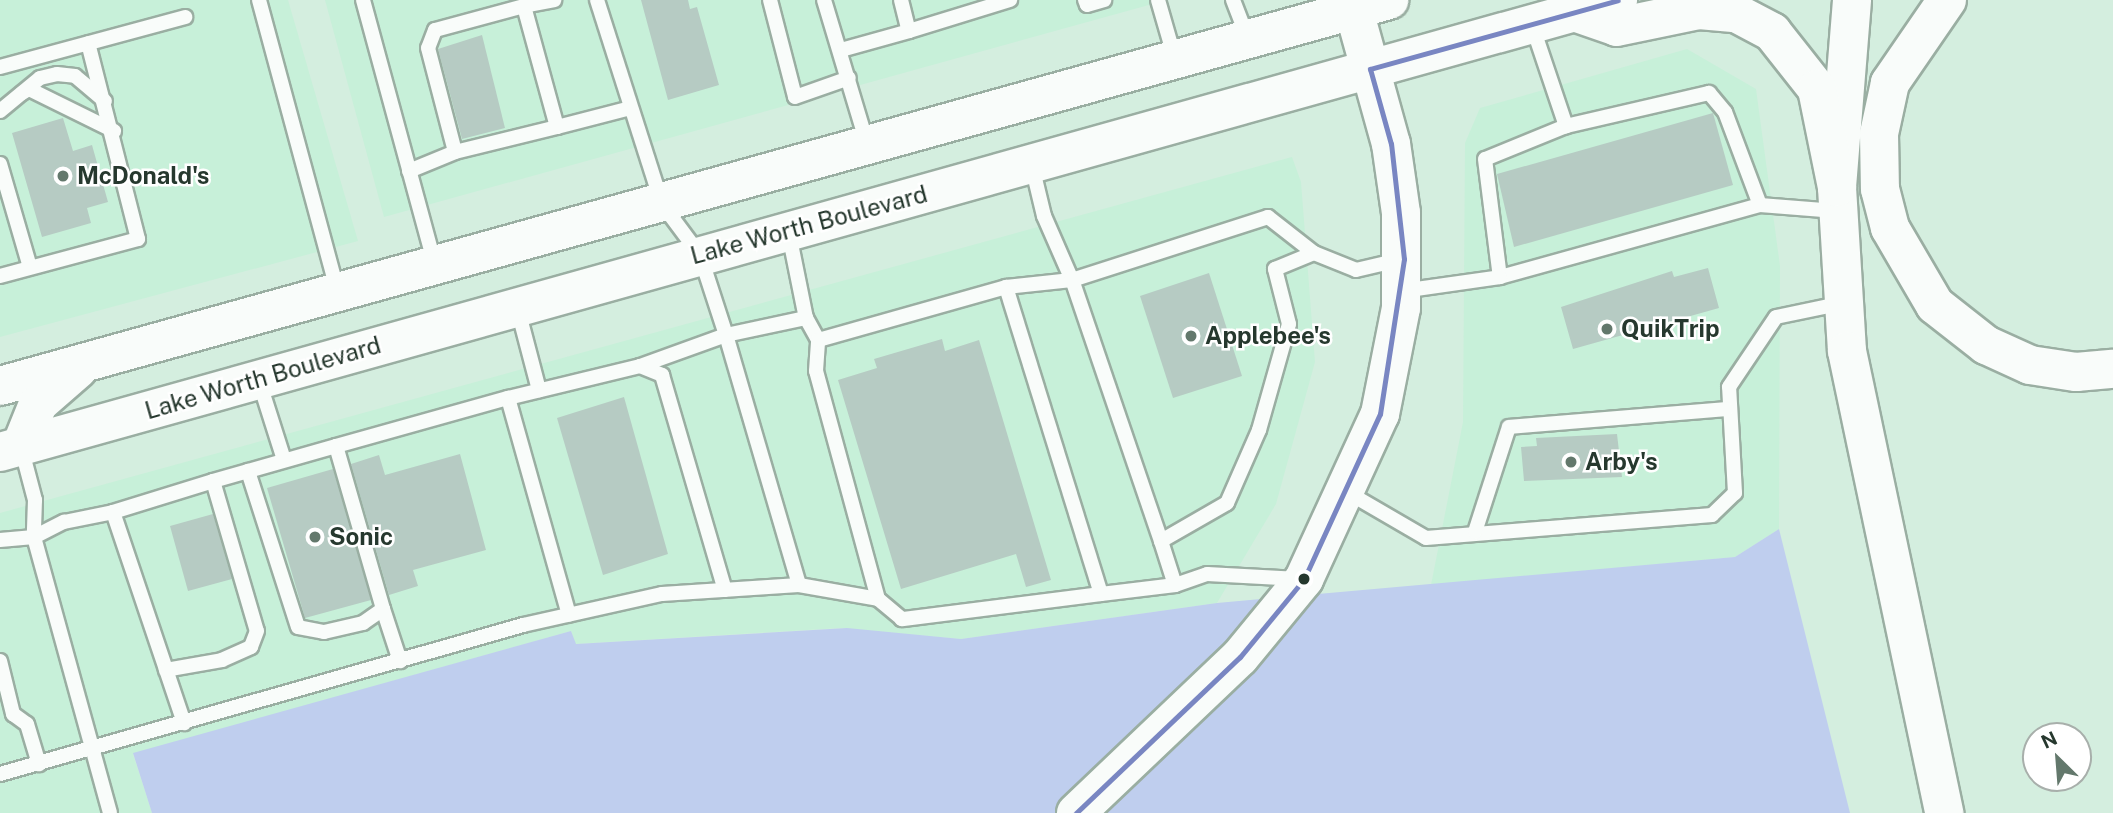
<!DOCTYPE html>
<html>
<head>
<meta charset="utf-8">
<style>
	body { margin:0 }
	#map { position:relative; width:2113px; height:813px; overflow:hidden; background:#d4eedf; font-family:"Public Sans",sans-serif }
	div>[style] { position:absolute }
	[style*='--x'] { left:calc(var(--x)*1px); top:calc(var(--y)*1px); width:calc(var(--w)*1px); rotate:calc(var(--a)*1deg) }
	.built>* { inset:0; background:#c7f0d9 }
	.green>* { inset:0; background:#bfceee }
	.building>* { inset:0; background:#b6cbc3 }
	.roads { filter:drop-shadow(2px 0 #9aaea2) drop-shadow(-2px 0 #9aaea2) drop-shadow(0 2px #9aaea2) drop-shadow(0 -2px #9aaea2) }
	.lane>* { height:14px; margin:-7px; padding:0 7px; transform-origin:7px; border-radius:7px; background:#f9fcfa }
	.secondary>* { height:38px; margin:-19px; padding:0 19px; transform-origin:19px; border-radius:19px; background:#f9fcfa }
	.highway>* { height:38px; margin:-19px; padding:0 19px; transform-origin:19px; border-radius:19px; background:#f9fcfa }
	.bus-1>* { height:5px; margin:-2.5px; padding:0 2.5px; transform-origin:2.5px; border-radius:2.5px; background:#7986c2 }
	.dots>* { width:19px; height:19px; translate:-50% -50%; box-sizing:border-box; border:4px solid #fff; border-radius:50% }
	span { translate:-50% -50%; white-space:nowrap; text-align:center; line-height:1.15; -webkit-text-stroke:5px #fff; paint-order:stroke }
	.poi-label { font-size:24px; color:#26382e; font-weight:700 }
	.left { translate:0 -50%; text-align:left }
	.street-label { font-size:24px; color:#26382e }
	.north { position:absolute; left:2022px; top:722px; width:70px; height:70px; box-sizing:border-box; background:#fff; border:2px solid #a8afab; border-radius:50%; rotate:335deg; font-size:19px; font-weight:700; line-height:28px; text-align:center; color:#26382e }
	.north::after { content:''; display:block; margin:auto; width:24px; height:32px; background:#63786c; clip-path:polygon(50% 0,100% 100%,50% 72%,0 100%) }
</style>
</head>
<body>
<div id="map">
	<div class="built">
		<div style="clip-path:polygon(0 0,288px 0,358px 241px,0 337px)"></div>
		<div style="clip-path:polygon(325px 0,1167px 0,384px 217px)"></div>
		<div style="clip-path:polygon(1687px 49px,1756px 89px,1780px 266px,1779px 529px,1735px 557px,1431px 585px,1463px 422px,1465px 143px,1480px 108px)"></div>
		<div style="clip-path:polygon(1292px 157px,1301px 182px,1315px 362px,1276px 504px,1217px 603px,961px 639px,840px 628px,575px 644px,571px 631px,133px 754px,152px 813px,0 813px,0 513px)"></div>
	</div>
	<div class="green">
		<div style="clip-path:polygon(1779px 529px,1850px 813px,152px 813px,133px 753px,571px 631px,576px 644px,847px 628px,961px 639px,1217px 603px,1735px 557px)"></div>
	</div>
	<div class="building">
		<div style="clip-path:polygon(641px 0,688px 0,690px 9px,697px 7px,719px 85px,668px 100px)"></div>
		<div style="clip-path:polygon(482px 35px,505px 128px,462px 139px,438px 49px)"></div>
		<div style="clip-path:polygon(1713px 113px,1733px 185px,1514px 247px,1497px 174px)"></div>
		<div style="clip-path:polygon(63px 118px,73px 151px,92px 145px,108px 202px,87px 208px,91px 223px,42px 237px,12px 133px)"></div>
		<div style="clip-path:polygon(1708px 268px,1719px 308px,1573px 349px,1561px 307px,1672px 271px,1674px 277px)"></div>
		<div style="clip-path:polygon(1209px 273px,1242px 376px,1173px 398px,1140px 296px)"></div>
		<div style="clip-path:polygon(942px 339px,945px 351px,979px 340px,1051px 580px,1026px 587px,1016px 554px,901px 589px,838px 380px,877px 368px,874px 359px)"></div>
		<div style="clip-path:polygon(624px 397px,668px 554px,603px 575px,557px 418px)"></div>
		<div style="clip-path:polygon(1617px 434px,1622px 477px,1524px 481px,1521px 447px,1537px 446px,1536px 438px)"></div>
		<div style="clip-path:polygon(460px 454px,486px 550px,413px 570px,418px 586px,389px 595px,351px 464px,379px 455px,385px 475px)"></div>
		<div style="clip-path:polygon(333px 469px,371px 600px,305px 618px,267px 488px)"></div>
		<div style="clip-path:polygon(213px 514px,232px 579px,188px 591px,170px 526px)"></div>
	</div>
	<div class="roads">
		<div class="lane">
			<div style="--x:259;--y:0;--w:299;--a:74.9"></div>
			<div style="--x:363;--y:0;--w:271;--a:74.8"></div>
			<div style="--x:597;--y:0;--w:214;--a:72.3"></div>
			<div style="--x:662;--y:204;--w:64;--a:53.3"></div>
			<div style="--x:700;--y:255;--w:84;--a:72"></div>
			<div style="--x:726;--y:335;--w:82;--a:-12"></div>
			<div style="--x:806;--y:318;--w:25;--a:61"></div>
			<div style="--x:770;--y:0;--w:100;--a:75.5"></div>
			<div style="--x:795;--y:97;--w:57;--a:-19.4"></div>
			<div style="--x:824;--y:0;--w:149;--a:73.3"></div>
			<div style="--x:901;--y:0;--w:32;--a:76"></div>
			<div style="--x:909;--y:31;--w:106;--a:-17.1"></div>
			<div style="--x:1085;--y:0;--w:5;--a:68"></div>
			<div style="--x:1087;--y:5;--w:18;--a:-16"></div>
			<div style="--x:1158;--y:0;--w:61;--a:73.9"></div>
			<div style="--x:1233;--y:0;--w:40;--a:69"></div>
			<div style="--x:524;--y:6;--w:31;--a:-11"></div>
			<div style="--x:1532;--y:25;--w:107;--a:71.4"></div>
			<div style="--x:1566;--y:126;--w:87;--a:157.8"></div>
			<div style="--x:1485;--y:159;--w:119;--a:82.8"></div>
			<div style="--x:1500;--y:277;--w:270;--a:-15.5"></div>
			<div style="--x:1760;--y:205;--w:99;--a:-110.6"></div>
			<div style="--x:1725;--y:112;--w:25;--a:-130"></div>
			<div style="--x:1709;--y:93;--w:147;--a:167"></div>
			<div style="--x:841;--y:50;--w:71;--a:-15.6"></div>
			<div style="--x:0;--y:67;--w:192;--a:-15.1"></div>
			<div style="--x:22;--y:93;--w:8;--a:-30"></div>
			<div style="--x:29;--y:89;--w:95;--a:26.3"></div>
			<div style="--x:0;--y:111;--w:52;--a:-39.5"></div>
			<div style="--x:40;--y:78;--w:17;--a:-13"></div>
			<div style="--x:57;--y:74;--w:18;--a:6"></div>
			<div style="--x:75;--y:76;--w:39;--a:40"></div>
			<div style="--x:557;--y:127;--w:125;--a:-105.3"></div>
			<div style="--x:524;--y:6;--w:92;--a:164.9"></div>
			<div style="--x:435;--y:30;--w:19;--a:111"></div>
			<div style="--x:428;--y:48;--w:107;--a:75.4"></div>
			<div style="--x:455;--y:152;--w:105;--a:-13.8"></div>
			<div style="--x:557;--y:127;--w:72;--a:-14.4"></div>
			<div style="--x:0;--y:164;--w:107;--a:73.8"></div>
			<div style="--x:409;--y:171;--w:50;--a:-22.4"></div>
			<div style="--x:1760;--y:205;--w:76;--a:4.5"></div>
			<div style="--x:789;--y:234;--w:86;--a:78.6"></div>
			<div style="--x:0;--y:276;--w:143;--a:-15"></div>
			<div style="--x:138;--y:239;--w:202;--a:-104.3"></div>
			<div style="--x:1006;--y:287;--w:66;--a:-6.1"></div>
			<div style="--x:1072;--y:280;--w:70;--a:-113.6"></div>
			<div style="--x:1044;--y:216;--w:51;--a:-103.5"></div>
			<div style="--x:1402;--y:291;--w:99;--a:-8.1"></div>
			<div style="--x:518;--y:310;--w:83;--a:75.3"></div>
			<div style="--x:640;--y:366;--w:91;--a:-19.8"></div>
			<div style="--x:726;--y:335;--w:260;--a:73.7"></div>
			<div style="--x:259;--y:381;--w:83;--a:72.4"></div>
			<div style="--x:508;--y:398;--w:136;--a:-13.6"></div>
			<div style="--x:640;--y:366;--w:24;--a:22"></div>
			<div style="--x:662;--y:375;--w:224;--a:73.7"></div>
			<div style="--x:336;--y:446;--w:179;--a:-15.6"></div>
			<div style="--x:508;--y:398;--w:225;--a:74.3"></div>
			<div style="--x:21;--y:447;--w:55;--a:75.2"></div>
			<div style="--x:35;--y:500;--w:37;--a:92"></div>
			<div style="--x:34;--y:537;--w:34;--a:-27"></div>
			<div style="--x:64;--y:522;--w:50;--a:-11.5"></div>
			<div style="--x:113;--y:512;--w:223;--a:71.4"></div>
			<div style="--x:213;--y:481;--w:128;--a:-15.9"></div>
			<div style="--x:336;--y:446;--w:170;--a:73.9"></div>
			<div style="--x:383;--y:609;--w:24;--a:145"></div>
			<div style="--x:363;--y:623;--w:40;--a:167"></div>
			<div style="--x:324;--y:632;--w:26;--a:-169"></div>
			<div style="--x:298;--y:627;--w:164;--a:-107.8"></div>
			<div style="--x:1347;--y:492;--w:91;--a:30.2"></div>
			<div style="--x:1426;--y:538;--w:287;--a:-4.6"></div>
			<div style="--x:1712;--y:515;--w:32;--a:-44"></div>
			<div style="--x:1735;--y:493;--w:106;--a:-93.2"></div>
			<div style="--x:1729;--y:387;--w:84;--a:-56.1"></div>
			<div style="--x:1776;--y:317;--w:68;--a:-11.8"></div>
			<div style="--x:113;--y:512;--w:105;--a:-17.2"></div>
			<div style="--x:213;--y:481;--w:156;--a:73.7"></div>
			<div style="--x:257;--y:631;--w:17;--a:111"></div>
			<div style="--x:251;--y:647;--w:32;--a:156"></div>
			<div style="--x:222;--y:660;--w:57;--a:169.9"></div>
			<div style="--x:1475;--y:532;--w:110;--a:-72.1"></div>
			<div style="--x:1509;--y:427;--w:218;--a:-4.7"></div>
			<div style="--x:0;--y:540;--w:34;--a:-5"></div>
			<div style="--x:34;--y:537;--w:286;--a:74.6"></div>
			<div style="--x:1161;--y:541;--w:276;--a:-108.8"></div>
			<div style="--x:1072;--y:280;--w:206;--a:-17.8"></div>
			<div style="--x:1268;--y:217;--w:58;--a:38"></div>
			<div style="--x:1299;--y:579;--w:92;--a:-176.9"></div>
			<div style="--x:1207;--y:574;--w:34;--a:161"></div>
			<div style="--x:1175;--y:585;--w:46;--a:-107.7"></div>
			<div style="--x:1161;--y:541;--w:76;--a:-29.9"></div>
			<div style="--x:1227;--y:503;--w:80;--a:-66.3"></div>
			<div style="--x:1259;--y:430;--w:110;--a:-74.2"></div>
			<div style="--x:1289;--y:324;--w:57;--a:-104.3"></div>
			<div style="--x:1275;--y:269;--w:42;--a:-22.3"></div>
			<div style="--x:1314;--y:253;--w:45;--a:22"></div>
			<div style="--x:1356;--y:270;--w:44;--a:-13.1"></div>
			<div style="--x:1101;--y:594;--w:201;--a:172.8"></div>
			<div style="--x:902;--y:619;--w:31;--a:-140"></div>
			<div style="--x:878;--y:599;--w:236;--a:-105.2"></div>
			<div style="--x:816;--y:371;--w:31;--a:-86"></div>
			<div style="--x:818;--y:340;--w:195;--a:-15.7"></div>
			<div style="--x:1006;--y:287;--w:321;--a:72.8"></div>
			<div style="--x:1101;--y:594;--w:75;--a:-6.9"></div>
			<div style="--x:383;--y:609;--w:55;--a:71.9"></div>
			<div style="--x:0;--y:661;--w:55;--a:76.2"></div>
			<div style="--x:13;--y:714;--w:17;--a:36"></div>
			<div style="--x:27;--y:724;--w:42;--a:73.3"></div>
			<div style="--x:0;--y:774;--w:544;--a:-15.9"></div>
			<div style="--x:523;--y:625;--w:142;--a:-12.6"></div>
			<div style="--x:662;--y:594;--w:137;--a:-3.8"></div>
			<div style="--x:799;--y:585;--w:80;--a:10"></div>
		</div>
		<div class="secondary">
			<div style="--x:1847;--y:351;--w:164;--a:-93.5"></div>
			<div style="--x:1837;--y:187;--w:188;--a:-85.4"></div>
			<div style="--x:1076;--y:813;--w:226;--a:-43.6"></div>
			<div style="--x:1240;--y:657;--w:101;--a:-50.6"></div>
			<div style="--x:1304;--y:579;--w:182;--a:-65.3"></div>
			<div style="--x:1380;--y:414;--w:108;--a:-78.8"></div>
			<div style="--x:1401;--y:308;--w:95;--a:-90"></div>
			<div style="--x:1401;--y:213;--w:70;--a:-98.2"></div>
			<div style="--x:1391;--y:144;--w:149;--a:-105.5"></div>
		</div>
		<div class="highway">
			<div style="--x:1947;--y:0;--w:101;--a:124.5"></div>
			<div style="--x:1890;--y:83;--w:52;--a:102.2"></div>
			<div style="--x:1879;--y:134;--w:55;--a:89"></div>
			<div style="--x:1880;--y:189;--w:40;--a:75.6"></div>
			<div style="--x:1890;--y:228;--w:89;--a:59.7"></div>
			<div style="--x:1935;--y:305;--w:65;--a:38.1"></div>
			<div style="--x:1986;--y:345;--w:48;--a:24.4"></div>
			<div style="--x:2030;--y:365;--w:47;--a:8.7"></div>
			<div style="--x:2076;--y:372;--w:37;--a:-5"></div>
			<div style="--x:1580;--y:14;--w:39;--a:19"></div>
			<div style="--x:1617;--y:27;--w:84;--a:-11.7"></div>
			<div style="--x:1699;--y:10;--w:37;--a:5"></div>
			<div style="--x:1736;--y:13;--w:41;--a:27.8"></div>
			<div style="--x:1772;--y:32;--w:73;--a:51.7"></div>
			<div style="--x:1817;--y:89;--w:100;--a:78.5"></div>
			<div style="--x:1847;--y:351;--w:472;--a:78.1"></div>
			<div style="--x:0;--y:386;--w:1442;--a:-15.53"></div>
			<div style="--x:21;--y:446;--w:45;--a:-68"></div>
			<div style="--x:38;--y:404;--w:53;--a:-41.2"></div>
			<div style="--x:0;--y:452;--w:1680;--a:-15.61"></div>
		</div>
	</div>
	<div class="bus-1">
		<div style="--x:1076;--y:813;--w:226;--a:-43.6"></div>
		<div style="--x:1240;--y:657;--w:101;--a:-50.6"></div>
		<div style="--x:1304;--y:579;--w:182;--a:-65.3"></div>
		<div style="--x:1380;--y:414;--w:157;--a:-81.2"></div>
		<div style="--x:1404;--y:259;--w:116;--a:-96.4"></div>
		<div style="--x:1391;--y:144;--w:78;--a:-105.6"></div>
		<div style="--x:1370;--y:69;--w:257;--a:-15.5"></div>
	</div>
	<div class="dots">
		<div style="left:63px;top:176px;background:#63786c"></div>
		<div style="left:1607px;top:329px;background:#63786c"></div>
		<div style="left:1191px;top:336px;background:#63786c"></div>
		<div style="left:1571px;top:462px;background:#63786c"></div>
		<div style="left:315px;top:537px;background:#63786c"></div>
		<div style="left:1304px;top:579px;background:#26382e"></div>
	</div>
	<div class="poi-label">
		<span class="left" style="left:77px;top:176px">McDonald's</span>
		<span class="left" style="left:1621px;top:329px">QuikTrip</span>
		<span class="left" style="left:1205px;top:336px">Applebee's</span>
		<span class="left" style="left:1585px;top:462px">Arby's</span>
		<span class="left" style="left:329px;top:537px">Sonic</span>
	</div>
	<div class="street-label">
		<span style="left:809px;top:225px;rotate:-15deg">Lake Worth Boulevard</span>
		<span style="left:263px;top:378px;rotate:-16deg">Lake Worth Boulevard</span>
	</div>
	<div class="north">N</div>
</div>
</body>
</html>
